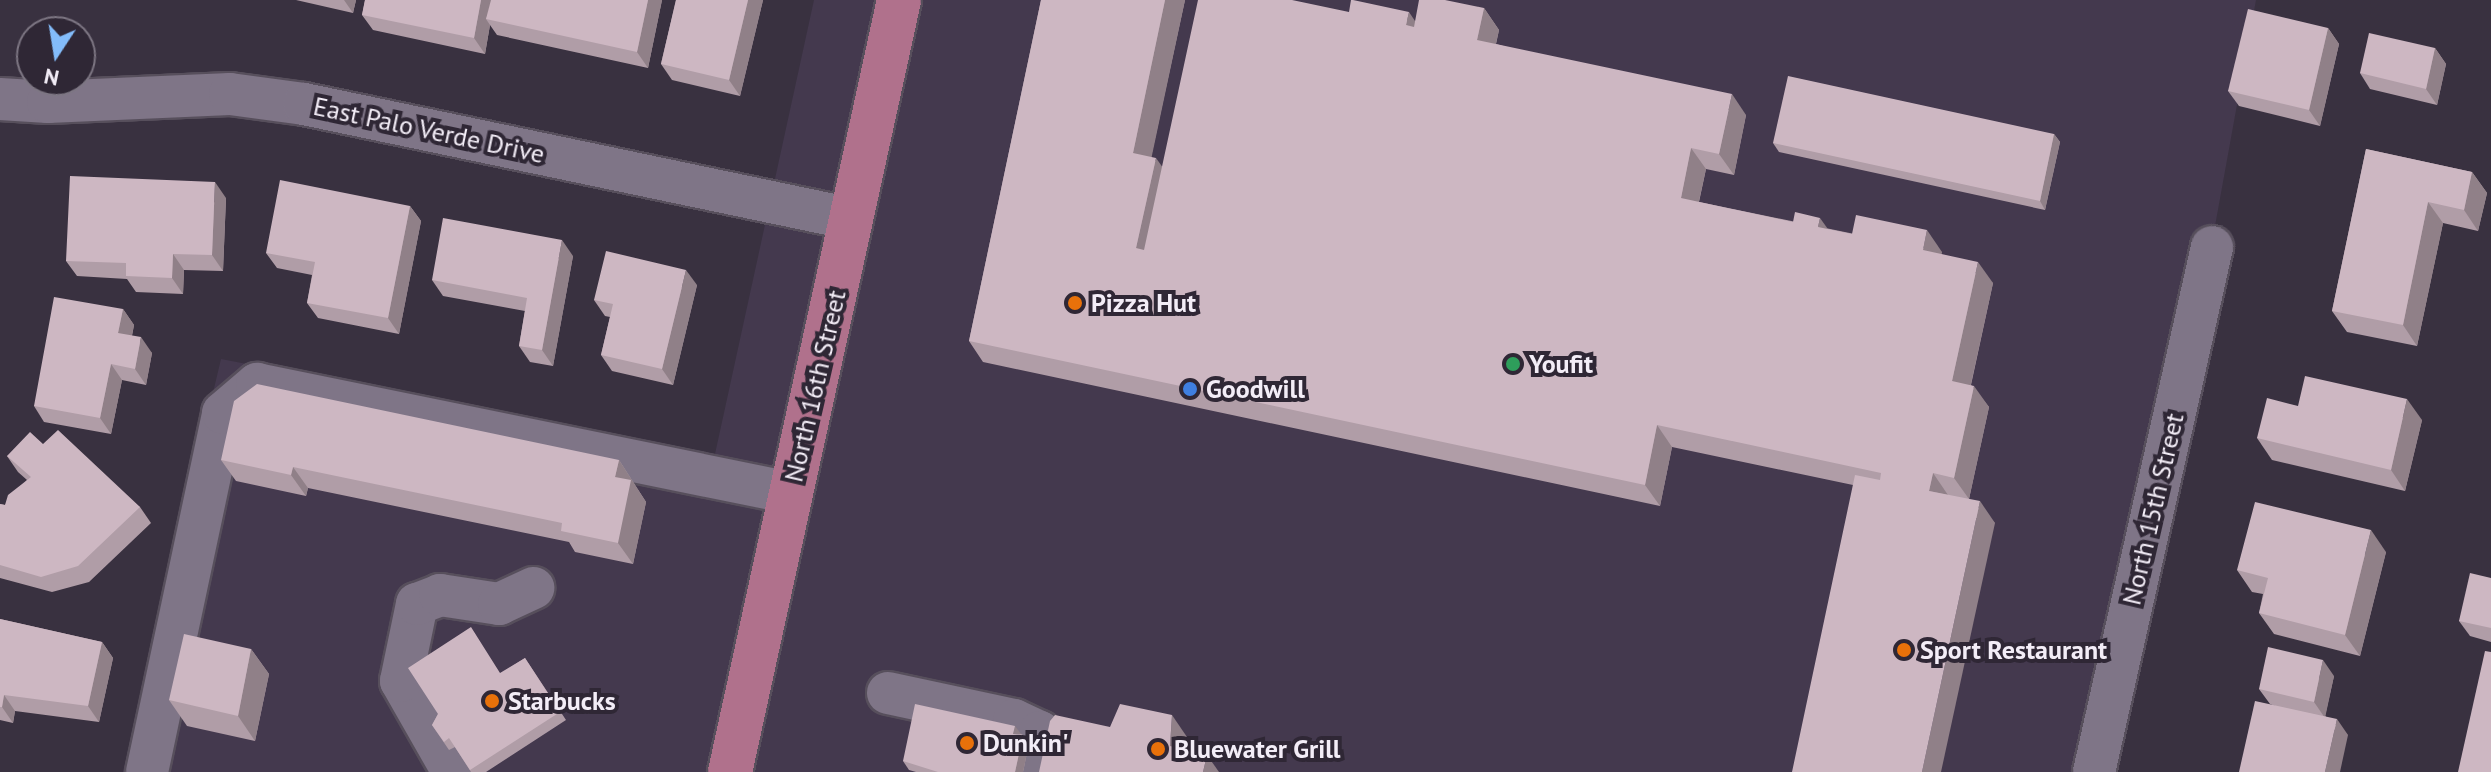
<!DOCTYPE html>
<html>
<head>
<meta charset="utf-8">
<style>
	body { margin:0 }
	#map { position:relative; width:2491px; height:772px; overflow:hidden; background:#393140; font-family:"PT Sans",sans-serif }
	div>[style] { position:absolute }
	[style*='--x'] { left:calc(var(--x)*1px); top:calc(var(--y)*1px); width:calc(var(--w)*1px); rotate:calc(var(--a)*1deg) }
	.built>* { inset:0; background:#44394e }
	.roads { filter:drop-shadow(2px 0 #574f5c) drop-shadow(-2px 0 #574f5c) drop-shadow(0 2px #574f5c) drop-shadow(0 -2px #574f5c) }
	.minor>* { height:42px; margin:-21px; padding:0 21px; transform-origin:21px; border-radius:21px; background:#7f7587 }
	.major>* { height:44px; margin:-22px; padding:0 22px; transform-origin:22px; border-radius:22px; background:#b0718c }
	.wall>* { inset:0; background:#b09da7 }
	.shaded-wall>* { inset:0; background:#908088 }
	.building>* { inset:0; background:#cdb7c2 }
	.dots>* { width:22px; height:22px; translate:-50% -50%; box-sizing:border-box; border:4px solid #2f2735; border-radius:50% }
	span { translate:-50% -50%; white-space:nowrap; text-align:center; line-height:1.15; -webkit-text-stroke:8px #2f2735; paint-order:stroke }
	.street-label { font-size:26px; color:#f3edf7 }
	.poi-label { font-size:26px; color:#f3edf7; font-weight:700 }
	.left { translate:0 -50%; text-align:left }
	.north { position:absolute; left:16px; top:16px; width:80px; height:80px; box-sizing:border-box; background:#2f2735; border:2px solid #7d7683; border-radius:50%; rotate:192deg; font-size:22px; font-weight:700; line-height:32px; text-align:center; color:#f3edf7 }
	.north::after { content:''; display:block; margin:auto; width:28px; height:36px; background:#83bcfa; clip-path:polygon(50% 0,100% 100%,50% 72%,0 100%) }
</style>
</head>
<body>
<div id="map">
	<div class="built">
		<div style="clip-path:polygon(814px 0,2256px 0,2116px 772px,123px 772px,221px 359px,715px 454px)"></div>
	</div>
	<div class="roads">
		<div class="minor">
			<div style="--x:0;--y:99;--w:48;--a:3.6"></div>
			<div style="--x:48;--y:102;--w:182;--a:-2.5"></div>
			<div style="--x:230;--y:94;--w:75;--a:7.7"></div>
			<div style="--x:304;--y:104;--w:560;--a:11.85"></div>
			<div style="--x:888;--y:693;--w:129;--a:12.1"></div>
			<div style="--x:1014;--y:720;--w:29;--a:25"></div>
			<div style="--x:1040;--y:732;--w:24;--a:73"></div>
			<div style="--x:1047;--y:755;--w:17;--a:103"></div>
			<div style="--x:147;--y:772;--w:367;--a:-78"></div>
			<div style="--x:223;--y:413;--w:45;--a:-40.5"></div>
			<div style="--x:257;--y:384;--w:545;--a:11.54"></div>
			<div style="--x:453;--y:772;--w:105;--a:-119.7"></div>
			<div style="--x:401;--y:681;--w:79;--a:-78.3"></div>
			<div style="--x:417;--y:604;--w:25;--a:-21"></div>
			<div style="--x:440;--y:595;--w:60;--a:8.7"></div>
			<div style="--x:499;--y:604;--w:38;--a:-25"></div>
			<div style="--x:2094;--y:772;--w:538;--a:-77.33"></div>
		</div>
		<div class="major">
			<div style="--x:730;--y:772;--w:790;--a:-77.65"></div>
		</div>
	</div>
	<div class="wall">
		<div style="clip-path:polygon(296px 0,356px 0,353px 13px)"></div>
		<div style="clip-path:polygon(365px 0,662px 0,648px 68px,497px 35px,490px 25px,485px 54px,373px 30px,362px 15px)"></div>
		<div style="clip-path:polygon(676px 0,763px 0,740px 96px,672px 80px,661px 64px)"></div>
		<div style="clip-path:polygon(1041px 0,1185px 0,1151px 157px,1162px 167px,1349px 12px,1415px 21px,1484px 8px,1499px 30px,1496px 44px,1746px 115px,1734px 175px,1706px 169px,1699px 202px,1942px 252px,1941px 254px,1993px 283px,1971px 385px,1989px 407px,1969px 499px,1995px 523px,1853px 485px,1672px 447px,1660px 506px,983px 362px,969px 341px)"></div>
		<div style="clip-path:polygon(2328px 28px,2339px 44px,2320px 126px,2239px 106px,2228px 91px)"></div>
		<div style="clip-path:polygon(2435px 48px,2446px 64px,2437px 105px,2370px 89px,2360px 73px)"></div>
		<div style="clip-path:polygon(2054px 134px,2060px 142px,2045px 210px,1779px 152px,1773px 143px)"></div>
		<div style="clip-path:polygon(2366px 149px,2472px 172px,2487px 193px,2478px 231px,2443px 223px,2417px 346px,2347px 332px,2332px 311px)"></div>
		<div style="clip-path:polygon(226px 198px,223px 271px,184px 270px,183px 294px,136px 292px,127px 279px,77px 276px,66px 261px)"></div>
		<div style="clip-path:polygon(410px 206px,421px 221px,399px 334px,318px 318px,307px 303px,312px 275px,277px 268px,266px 253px)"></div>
		<div style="clip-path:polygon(573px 256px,553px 366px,530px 362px,519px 346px,525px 311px,443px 296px,432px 280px)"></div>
		<div style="clip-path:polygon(697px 285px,673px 385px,612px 371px,601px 355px,610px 317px,605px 316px,594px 300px)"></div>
		<div style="clip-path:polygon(123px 309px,134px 325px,132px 336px,152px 353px,146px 385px,122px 380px,111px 434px,44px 422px,34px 406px)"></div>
		<div style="clip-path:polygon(2298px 406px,2422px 420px,2405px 491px,2272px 460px,2257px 438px)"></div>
		<div style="clip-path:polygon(43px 444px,140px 507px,151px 523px,89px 582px,52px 592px,0 578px,0 504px,5px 505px,27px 480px,18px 472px,7px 456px)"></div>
		<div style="clip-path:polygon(221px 460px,619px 460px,646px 502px,633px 564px,575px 552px,569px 542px,308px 488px,306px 496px,236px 481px)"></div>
		<div style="clip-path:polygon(2386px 552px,2360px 656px,2274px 634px,2259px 613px,2263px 594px,2252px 592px,2237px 570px)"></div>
		<div style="clip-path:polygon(2491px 578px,2491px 642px,2470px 636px,2459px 621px)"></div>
		<div style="clip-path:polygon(0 619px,102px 642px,113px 658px,99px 722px,15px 711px,13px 723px,0 720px)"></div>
		<div style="clip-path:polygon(251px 649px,269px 674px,255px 741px,187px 726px,169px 700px)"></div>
		<div style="clip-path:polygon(525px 658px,566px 720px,486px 772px,471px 772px,455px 747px,449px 750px,432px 725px,438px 714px)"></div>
		<div style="clip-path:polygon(2334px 676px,2325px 716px,2348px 735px,2270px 704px,2259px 689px)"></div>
		<div style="clip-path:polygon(1021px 734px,1023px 735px,1029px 743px,1023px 772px,916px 772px,909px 770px,903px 761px)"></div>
	</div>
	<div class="shaded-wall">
		<div style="clip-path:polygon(344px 0,356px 0,353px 13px)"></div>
		<div style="clip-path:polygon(481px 0,495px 0,486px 19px,490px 25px,485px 54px,474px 38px)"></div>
		<div style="clip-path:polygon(648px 0,662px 0,648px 68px,637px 52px)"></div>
		<div style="clip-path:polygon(748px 0,763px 0,740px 96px,729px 80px)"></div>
		<div style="clip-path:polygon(1165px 0,1185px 0,1148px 174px,1133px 153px)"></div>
		<div style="clip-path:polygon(1484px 8px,1499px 30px,1492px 61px,1477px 40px)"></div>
		<div style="clip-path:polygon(1409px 12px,1423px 33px,1406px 25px)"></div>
		<div style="clip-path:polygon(2328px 28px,2339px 44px,2320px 126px,2309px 110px)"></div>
		<div style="clip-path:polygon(2435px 48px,2446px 64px,2437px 105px,2426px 89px)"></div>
		<div style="clip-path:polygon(1732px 94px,1746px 115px,1734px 175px,1719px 154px)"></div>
		<div style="clip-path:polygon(2054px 134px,2060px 142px,2045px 210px,2040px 201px)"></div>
		<div style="clip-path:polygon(1691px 148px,1706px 169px,1695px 219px,1681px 198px)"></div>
		<div style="clip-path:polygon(1156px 158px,1171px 179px,1151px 270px,1136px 248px)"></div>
		<div style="clip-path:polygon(2472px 172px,2487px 193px,2478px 231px,2464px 210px)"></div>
		<div style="clip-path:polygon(215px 182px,226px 198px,223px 271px,212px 255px)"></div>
		<div style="clip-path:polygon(2428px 202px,2443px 223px,2417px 346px,2403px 325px)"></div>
		<div style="clip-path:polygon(410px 206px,421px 221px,399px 334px,388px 318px)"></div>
		<div style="clip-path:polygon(1820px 218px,1835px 239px,1818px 227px)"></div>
		<div style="clip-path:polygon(1927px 230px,1942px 252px,1938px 271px,1923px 250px)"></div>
		<div style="clip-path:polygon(562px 240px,573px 256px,553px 366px,542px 350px)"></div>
		<div style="clip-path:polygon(173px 254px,184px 270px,183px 294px,172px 278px)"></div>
		<div style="clip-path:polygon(1978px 262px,1993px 283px,1967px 402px,1952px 381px)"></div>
		<div style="clip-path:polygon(686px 270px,697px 285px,673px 385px,662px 369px)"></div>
		<div style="clip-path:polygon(123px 309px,134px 325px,129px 349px,118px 333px)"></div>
		<div style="clip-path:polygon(141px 337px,152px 353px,146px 385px,135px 369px)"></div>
		<div style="clip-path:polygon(111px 364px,122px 380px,111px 434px,100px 418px)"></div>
		<div style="clip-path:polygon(1974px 386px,1989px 407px,1969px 499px,1954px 478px)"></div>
		<div style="clip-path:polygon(2407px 399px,2422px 420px,2405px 491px,2391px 470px)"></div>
		<div style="clip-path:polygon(1657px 425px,1672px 447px,1660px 506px,1645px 485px)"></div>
		<div style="clip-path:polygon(619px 460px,646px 502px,633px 564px,618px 543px,615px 477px)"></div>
		<div style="clip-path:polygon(293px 467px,308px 488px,306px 496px,291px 475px)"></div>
		<div style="clip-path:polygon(1933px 473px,1948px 495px,1929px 491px)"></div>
		<div style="clip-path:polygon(1980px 501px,1995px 523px,1941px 772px,1922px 772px)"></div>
		<div style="clip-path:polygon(2371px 530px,2386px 552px,2360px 656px,2345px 635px)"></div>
		<div style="clip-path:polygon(102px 642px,113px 658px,99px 722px,88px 706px)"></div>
		<div style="clip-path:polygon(251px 649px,269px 674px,255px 741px,238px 716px)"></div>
		<div style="clip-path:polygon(2323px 660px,2334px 676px,2325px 718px,2314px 702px)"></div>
		<div style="clip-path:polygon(4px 695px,15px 711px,13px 723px,2px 707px)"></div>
		<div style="clip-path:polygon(1172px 715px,1189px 740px,1188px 771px,1170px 746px)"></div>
		<div style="clip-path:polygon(2337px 719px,2348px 735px,2340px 772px,2325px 772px)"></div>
		<div style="clip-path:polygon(1015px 726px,1021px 734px,1013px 734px)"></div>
		<div style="clip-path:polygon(1023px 735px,1029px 743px,1023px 772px,1015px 772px)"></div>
		<div style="clip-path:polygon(1207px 755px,1219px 772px,1203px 772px)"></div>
	</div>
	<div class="building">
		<div style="clip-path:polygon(365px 0,481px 0,474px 38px,362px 15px)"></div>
		<div style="clip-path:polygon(491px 0,648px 0,637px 52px,486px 19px)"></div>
		<div style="clip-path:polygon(676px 0,748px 0,729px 80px,661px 64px)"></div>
		<div style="clip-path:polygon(1041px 0,1165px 0,1133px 153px,1156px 158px,1136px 248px,1144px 250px,1198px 0,1292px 0,1349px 12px,1351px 0,1353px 0,1409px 12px,1406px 25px,1414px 27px,1419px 0,1445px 0,1484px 8px,1477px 40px,1732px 94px,1719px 154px,1691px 148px,1681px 198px,1793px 222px,1795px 212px,1820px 218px,1818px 227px,1852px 234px,1856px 215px,1927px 230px,1923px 250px,1978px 262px,1952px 381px,1974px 386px,1954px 478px,1933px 473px,1929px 491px,1980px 501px,1922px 772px,1792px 772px,1855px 475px,1880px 480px,1881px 473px,1657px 425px,1645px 485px,969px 341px)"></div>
		<div style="clip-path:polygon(2248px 9px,2328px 28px,2309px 110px,2228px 91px)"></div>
		<div style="clip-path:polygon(2369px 33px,2435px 48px,2426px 89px,2360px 73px)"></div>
		<div style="clip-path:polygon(1788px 76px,2054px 134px,2040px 201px,1773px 143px)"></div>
		<div style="clip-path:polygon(2366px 149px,2472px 172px,2464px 210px,2428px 202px,2403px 325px,2332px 311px)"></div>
		<div style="clip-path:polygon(70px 176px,215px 182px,212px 255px,173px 254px,172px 278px,126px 276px,126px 263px,66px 261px)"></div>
		<div style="clip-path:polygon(280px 180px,410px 206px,388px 318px,307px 303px,315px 262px,266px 253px)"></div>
		<div style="clip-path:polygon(443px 218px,562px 240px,542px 350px,519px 346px,527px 298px,432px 280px)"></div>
		<div style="clip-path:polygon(606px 251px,686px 270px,662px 369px,601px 355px,613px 304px,594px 300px)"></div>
		<div style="clip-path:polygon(54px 297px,123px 309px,118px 333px,141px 337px,135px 369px,111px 364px,100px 418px,34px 406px)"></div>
		<div style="clip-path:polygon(2305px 376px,2407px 399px,2391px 470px,2257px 438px,2267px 398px,2298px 406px)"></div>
		<div style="clip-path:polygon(257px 384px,619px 460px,615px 477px,631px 480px,618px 543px,561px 531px,562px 523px,293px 467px,291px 475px,221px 460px,234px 401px)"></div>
		<div style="clip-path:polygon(58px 430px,140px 507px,78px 566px,41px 577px,0 565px,0 504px,5px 505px,8px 495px,31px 477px,7px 456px,30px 432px,43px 444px)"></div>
		<div style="clip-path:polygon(2255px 502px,2371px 530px,2345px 635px,2259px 613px,2268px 578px,2237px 570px)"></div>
		<div style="clip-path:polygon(2470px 573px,2491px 578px,2491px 628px,2459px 621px)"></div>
		<div style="clip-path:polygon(0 619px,102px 642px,88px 706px,4px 695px,2px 707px,0 707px)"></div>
		<div style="clip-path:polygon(471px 627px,500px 673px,525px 658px,560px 712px,470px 770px,449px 738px,444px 742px,432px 725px,438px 714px,408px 668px)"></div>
		<div style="clip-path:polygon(184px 634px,251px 649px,238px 716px,169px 700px)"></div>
		<div style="clip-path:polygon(2268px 647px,2323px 660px,2314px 702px,2259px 689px)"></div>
		<div style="clip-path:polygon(2485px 651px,2491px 652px,2491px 772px,2458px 772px)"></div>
		<div style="clip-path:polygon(2255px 701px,2337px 719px,2325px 772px,2239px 772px)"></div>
		<div style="clip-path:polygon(915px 704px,1015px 726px,1013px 734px,1023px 735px,1015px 772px,938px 772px,903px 761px)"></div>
		<div style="clip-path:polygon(1120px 704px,1172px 715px,1170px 746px,1207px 755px,1203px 772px,1039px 772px,1050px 721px,1055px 715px,1110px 727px)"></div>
	</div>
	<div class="dots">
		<div style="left:1075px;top:303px;background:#e8710a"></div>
		<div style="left:1513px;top:364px;background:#2e9e5b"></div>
		<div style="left:1190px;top:389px;background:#3f7fe0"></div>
		<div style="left:1904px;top:650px;background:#e8710a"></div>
		<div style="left:492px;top:701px;background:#e8710a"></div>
		<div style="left:967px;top:743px;background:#e8710a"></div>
		<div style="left:1158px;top:749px;background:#e8710a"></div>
	</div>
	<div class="street-label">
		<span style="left:429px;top:130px;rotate:12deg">East Palo Verde Drive</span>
		<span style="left:815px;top:386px;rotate:-77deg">North 16th Street</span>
		<span style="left:2153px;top:509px;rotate:-77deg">North 15th Street</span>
	</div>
	<div class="poi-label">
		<span class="left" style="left:1091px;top:303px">Pizza Hut</span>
		<span class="left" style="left:1529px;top:364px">Youfit</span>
		<span class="left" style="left:1206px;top:389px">Goodwill</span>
		<span class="left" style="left:1920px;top:650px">Sport Restaurant</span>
		<span class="left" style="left:508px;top:701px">Starbucks</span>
		<span class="left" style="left:983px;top:743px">Dunkin'</span>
		<span class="left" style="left:1174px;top:749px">Bluewater Grill</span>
	</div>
	<div class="north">N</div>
</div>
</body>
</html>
